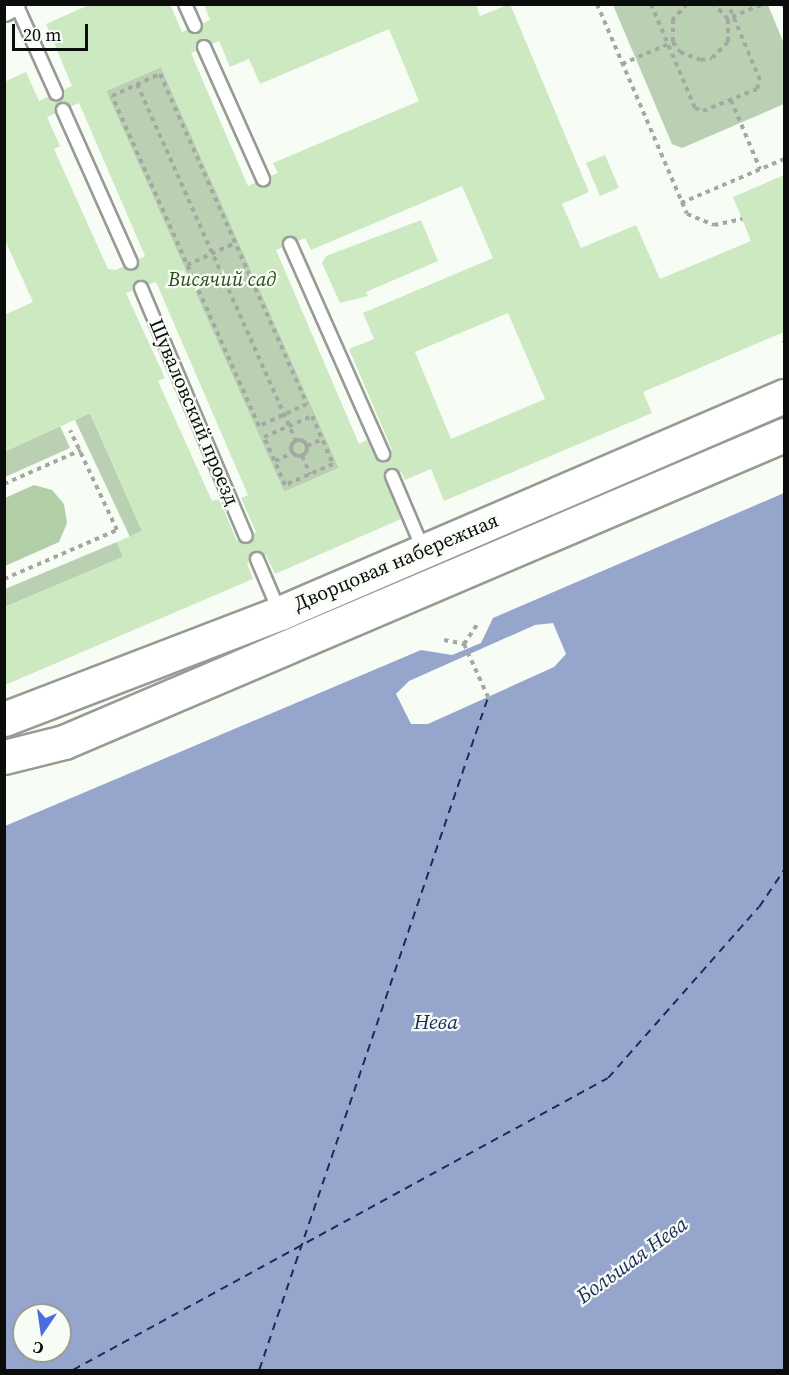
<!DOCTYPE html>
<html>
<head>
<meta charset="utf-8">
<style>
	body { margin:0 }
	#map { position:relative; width:789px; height:1375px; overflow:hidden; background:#f7fcf5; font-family:"Source Serif 4",serif }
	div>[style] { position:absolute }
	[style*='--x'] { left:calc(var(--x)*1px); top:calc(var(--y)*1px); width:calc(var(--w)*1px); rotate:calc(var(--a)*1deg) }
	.green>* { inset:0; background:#bad0b2 }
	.forest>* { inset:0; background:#b2cea7 }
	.water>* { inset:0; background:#96a5cc }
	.pier>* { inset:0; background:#f7fcf5 }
	.ferry>* { height:1.5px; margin-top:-0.75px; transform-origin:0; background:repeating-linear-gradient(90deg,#1c2a5b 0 8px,transparent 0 14px) }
	.building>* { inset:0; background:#cde9c2 }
	.path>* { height:4px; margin-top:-2px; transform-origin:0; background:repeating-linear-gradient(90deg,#a4a8a2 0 4.5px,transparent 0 9px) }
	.path>.ring { margin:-2px; padding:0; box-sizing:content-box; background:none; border:4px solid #a4a8a2; border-radius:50% }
	.roads { filter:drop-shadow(2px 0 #969b94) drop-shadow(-2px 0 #969b94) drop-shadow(0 2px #969b94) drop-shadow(0 -2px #969b94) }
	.service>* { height:12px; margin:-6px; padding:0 6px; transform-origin:6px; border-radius:6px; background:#fff }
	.minor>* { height:24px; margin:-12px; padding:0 12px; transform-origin:12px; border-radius:12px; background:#fff }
	.secondary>* { height:33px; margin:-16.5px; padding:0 16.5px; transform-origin:16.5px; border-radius:16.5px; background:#fff }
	span { translate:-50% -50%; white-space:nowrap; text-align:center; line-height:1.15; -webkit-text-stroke:4.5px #f7fcf5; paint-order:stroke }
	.park-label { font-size:20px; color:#2b4e1a; font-style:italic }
	.street-label { font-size:20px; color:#0b0d0b }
	.water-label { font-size:21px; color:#1c2a5b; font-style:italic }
	.frame { position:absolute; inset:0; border:6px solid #0b0d0b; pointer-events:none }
	.north { position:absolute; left:12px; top:1303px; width:60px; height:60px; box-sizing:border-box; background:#f7fcf5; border:2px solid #999c97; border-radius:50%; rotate:193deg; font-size:16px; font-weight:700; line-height:24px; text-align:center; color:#0b0d0b }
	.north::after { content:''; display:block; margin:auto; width:21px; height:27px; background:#4c6ce0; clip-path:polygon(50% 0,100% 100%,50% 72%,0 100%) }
	.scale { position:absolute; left:12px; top:24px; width:76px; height:27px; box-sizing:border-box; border:3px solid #0b0d0b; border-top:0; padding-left:8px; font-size:18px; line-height:21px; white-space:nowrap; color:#0b0d0b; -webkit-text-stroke:4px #f7fcf5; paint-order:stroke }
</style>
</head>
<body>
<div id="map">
	<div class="green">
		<div style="clip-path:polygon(613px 5px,768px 5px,784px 44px,784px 104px,682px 148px,672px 144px)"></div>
		<div style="clip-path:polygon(161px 67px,339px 468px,284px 492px,106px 91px)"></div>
		<div style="clip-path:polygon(90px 413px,142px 531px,130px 537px,75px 420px)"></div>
		<div style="clip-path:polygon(60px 426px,70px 448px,5px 477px,4px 452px)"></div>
		<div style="clip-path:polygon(117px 542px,123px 557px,5px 607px,5px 589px)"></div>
	</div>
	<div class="forest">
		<div style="clip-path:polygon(34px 485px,52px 490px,64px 504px,67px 523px,59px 542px,5px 566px,5px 498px)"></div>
	</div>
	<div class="water">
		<div style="clip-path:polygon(evenodd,784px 493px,784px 1370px,5px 1370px,5px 826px,421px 650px,452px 655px,481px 643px,493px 618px,784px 493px,24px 1315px,60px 1315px,60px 1351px,24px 1351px,24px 1315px)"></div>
	</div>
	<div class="pier">
		<div style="clip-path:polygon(553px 623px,566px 654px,554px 667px,428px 724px,411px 724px,396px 694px,409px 681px,535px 625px)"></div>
	</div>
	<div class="ferry">
		<div style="--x:73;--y:1370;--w:609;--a:-28.63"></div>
		<div style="--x:608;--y:1078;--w:228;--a:-48.6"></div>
		<div style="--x:759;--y:907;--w:45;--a:-56"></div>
		<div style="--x:259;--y:1370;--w:711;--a:-71.21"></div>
	</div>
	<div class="building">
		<div style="clip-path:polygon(evenodd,91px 4px,170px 4px,182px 32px,210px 20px,204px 4px,476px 4px,480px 16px,510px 4px,589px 192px,562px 204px,581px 248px,636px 225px,660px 279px,751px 241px,733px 197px,784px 175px,784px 332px,643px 392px,652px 413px,444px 501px,431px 469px,405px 480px,401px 472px,384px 479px,401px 519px,275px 574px,266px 555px,247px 563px,253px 579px,5px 685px,5px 607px,123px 557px,117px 542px,142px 531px,90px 413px,4px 452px,4px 315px,33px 302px,4px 238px,4px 82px,26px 72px,39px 101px,72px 86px,46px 24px,91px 4px,389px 29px,419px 101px,273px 163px,278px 173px,248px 186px,191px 53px,219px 41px,230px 67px,249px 59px,260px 84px,389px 29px,91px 4px,161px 67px,339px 468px,284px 492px,106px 91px,161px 67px,91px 4px,79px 103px,145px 256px,116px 270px,108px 269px,54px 149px,60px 146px,47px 117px,79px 103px,91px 4px,462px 186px,493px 258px,363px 313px,374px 339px,349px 349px,392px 450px,375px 457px,367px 440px,359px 444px,276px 250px,305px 238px,311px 250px,462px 186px,91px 4px,156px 282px,248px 495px,241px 498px,256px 532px,237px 541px,219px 499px,212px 501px,158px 381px,165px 378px,126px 293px,156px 282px,91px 4px,508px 313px,545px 399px,451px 439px,415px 352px,508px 313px)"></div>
		<div style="clip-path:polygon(605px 155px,619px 188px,600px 196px,586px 163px)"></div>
		<div style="clip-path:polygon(421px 220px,438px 261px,366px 292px,368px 296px,340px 303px,322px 263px,326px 256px)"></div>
	</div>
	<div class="path">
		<div style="--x:597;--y:4;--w:228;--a:66.8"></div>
		<div style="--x:687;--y:214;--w:29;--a:22"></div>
		<div style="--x:714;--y:225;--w:29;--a:-12"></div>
		<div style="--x:651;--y:4;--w:113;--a:67.1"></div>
		<div style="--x:695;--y:108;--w:9;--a:21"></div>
		<div style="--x:703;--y:111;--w:58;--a:-22.2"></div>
		<div style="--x:757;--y:89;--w:9;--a:-72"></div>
		<div style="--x:760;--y:80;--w:82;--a:-112.8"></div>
		<div style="--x:687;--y:4;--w:21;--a:133"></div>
		<div style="--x:673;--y:19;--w:23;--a:90"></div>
		<div style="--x:673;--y:42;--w:12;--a:55"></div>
		<div style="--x:680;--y:52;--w:22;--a:21"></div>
		<div style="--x:701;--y:60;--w:11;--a:-10"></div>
		<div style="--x:712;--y:58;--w:23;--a:-45"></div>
		<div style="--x:728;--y:42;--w:23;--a:-90"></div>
		<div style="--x:728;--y:19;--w:21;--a:-133"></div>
		<div style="--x:783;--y:4;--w:3;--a:72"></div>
		<div style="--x:732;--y:17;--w:33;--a:-23"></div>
		<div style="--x:622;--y:64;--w:56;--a:-23.3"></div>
		<div style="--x:160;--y:74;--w:361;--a:66"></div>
		<div style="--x:307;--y:404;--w:53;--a:155.4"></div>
		<div style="--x:259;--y:426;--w:361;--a:-114"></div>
		<div style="--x:112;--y:96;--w:53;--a:-24.6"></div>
		<div style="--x:137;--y:84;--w:391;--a:66"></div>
		<div style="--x:731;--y:100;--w:75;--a:67.2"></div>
		<div style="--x:681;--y:203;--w:112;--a:-23.1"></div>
		<div style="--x:187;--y:265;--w:53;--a:-24.6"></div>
		<div style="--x:784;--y:341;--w:1;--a:90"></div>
		<div style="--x:312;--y:416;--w:52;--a:66.4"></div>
		<div style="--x:333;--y:464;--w:52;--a:156.4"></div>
		<div style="--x:285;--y:485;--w:52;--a:-113.6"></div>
		<div style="--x:264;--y:437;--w:52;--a:-23.6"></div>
		<div class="ring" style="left:291px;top:440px;width:12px;height:12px"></div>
		<div style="--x:307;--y:446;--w:17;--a:-25"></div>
		<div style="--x:302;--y:456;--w:20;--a:66"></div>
		<div style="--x:275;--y:461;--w:19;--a:-25"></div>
		<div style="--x:4;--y:484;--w:84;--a:-23.8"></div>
		<div style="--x:4;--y:579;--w:123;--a:-23.4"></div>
		<div style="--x:117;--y:530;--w:110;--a:-115.2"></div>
		<div style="--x:444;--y:640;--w:20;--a:11"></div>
		<div style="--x:464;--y:644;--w:23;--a:-56"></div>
		<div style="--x:464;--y:644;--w:58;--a:65.6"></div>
	</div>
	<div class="roads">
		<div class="service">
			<div style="--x:16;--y:4;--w:98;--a:65.8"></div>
			<div style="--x:185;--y:4;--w:24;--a:66"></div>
			<div style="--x:204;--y:47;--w:145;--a:65.9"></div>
			<div style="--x:63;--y:110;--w:167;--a:66"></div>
			<div style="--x:290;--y:244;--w:230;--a:66.1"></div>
			<div style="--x:141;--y:288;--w:269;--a:67.1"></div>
			<div style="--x:392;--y:476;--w:79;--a:67"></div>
			<div style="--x:257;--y:559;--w:59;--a:66.9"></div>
		</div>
		<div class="minor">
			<div style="--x:4;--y:9;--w:10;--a:-29"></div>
		</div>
		<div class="secondary">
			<div style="--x:4;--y:719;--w:296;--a:-21"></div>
			<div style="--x:280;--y:613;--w:549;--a:-23.29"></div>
			<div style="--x:4;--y:757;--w:62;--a:-14"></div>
			<div style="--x:64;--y:742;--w:783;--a:-23.09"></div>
		</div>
	</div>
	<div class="park-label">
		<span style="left:222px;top:279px">Висячий сад</span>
	</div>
	<div class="street-label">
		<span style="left:194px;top:412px;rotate:67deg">Шуваловский проезд</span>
		<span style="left:396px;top:562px;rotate:-23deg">Дворцовая набережная</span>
	</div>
	<div class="water-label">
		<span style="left:436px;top:1022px">Нева</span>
		<span style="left:632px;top:1260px;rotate:-36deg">Большая Нева</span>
	</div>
	<div class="frame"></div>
	<div class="north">С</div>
	<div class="scale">20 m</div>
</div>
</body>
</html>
